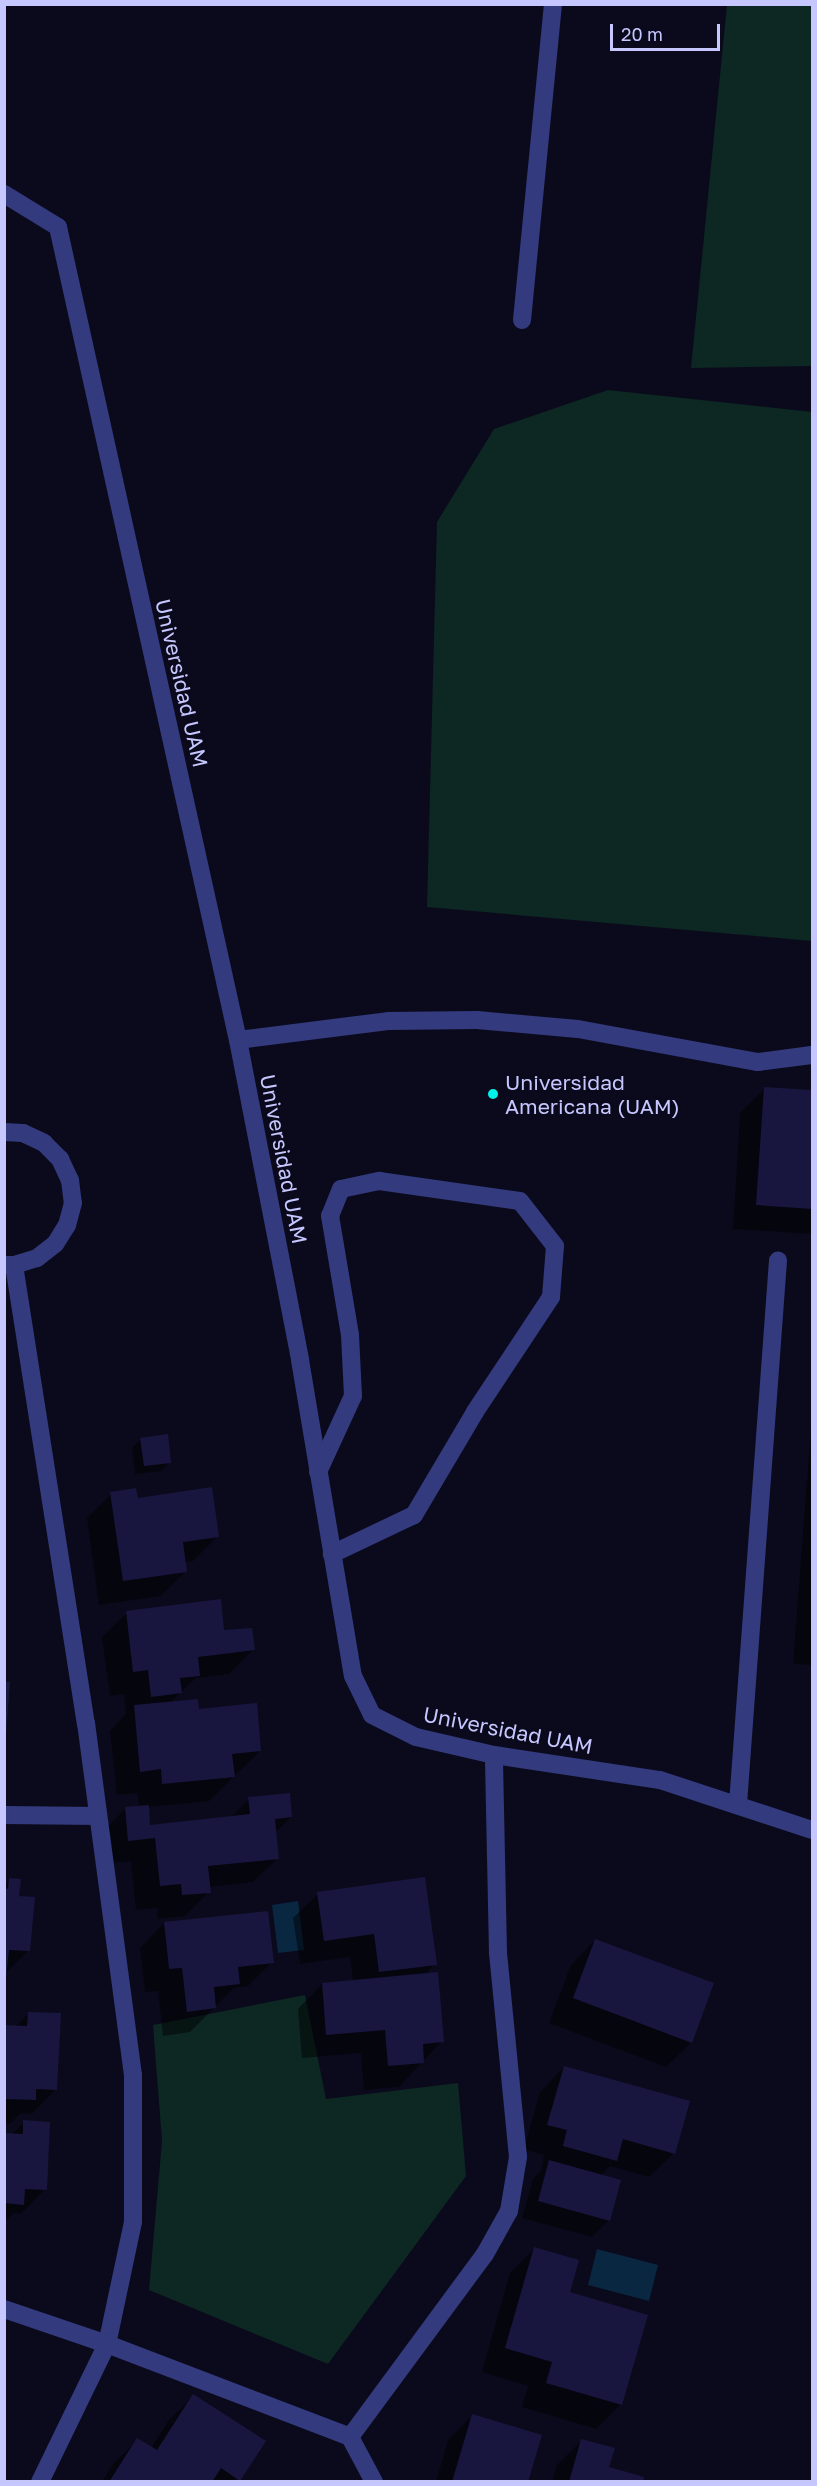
<!DOCTYPE html>
<html>
<head>
<meta charset="utf-8">
<style>
	body { margin:0 }
	#map { position:relative; width:817px; height:2486px; overflow:hidden; background:#0b0a1c; font-family:"Golos Text",sans-serif }
	div>[style] { position:absolute }
	[style*='--x'] { left:calc(var(--x)*1px); top:calc(var(--y)*1px); width:calc(var(--w)*1px); rotate:calc(var(--a)*1deg) }
	.green>* { inset:0; background:#0d2722 }
	.water>* { inset:0; background:#092741 }
	.shadow>* { inset:0; background:#0007 }
	.building>* { inset:0; background:#18163e }
	.minor>* { height:18px; margin:-9px; padding:0 9px; transform-origin:9px; border-radius:9px; background:#333a7e }
	.dots>* { width:16px; height:16px; translate:-50% -50%; box-sizing:border-box; border:3px solid #0b0a1c; border-radius:50% }
	span { translate:-50% -50%; white-space:nowrap; text-align:center; line-height:1.15; -webkit-text-stroke:4.5px #0b0a1c; paint-order:stroke }
	.street-label { font-size:21px; color:#c6c7ff }
	.poi-label { font-size:21px; color:#c6c7ff }
	.left { translate:0 -50%; text-align:left }
	.frame { position:absolute; inset:0; border:6px solid #c6c7ff; pointer-events:none }
	.scale { position:absolute; left:610px; top:24px; width:110px; height:27px; box-sizing:border-box; border:3px solid #c6c7ff; border-top:0; padding-left:8px; font-size:18px; line-height:21px; white-space:nowrap; color:#c6c7ff; -webkit-text-stroke:4px #0b0a1c; paint-order:stroke }
</style>
</head>
<body>
<div id="map">
	<div class="green">
		<div style="clip-path:polygon(727px 5px,812px 5px,812px 366px,691px 368px)"></div>
		<div style="clip-path:polygon(608px 390px,812px 412px,812px 941px,427px 907px,437px 522px,494px 429px)"></div>
		<div style="clip-path:polygon(305px 1995px,326px 2099px,458px 2083px,466px 2176px,328px 2364px,149px 2290px,162px 2141px,153px 2025px)"></div>
	</div>
	<div class="water">
		<div style="clip-path:polygon(298px 1901px,304px 1950px,278px 1953px,272px 1905px)"></div>
		<div style="clip-path:polygon(597px 2249px,658px 2265px,649px 2301px,588px 2285px)"></div>
	</div>
	<div class="shadow">
		<div style="clip-path:polygon(765px 1088px,812px 1092px,812px 1234px,733px 1229px,740px 1113px)"></div>
		<div style="clip-path:polygon(812px 1414px,812px 1665px,793px 1664px)"></div>
		<div style="clip-path:polygon(141px 1439px,170px 1462px,161px 1471px,135px 1474px,132px 1448px)"></div>
		<div style="clip-path:polygon(111px 1494px,137px 1499px,218px 1536px,193px 1561px,184px 1562px,186px 1571px,161px 1596px,99px 1605px,87px 1518px)"></div>
		<div style="clip-path:polygon(127px 1613px,223px 1632px,253px 1650px,229px 1674px,196px 1678px,170px 1703px,198px 1711px,260px 1751px,209px 1801px,147px 1807px,149px 1826px,230px 1818px,249px 1799px,291px 1817px,275px 1833px,278px 1858px,253px 1882px,209px 1887px,209px 1892px,185px 1916px,158px 1919px,157px 1908px,136px 1910px,131px 1861px,104px 1864px,101px 1833px,125px 1809px,139px 1807px,137px 1793px,117px 1795px,110px 1731px,126px 1714px,124px 1694px,110px 1696px,102px 1637px)"></div>
		<div style="clip-path:polygon(10px 1879px,17px 1897px,28px 1951px,5px 1974px,4px 1979px,4px 1885px)"></div>
		<div style="clip-path:polygon(318px 1894px,435px 1964px,425px 1975px,442px 2041px,399px 2087px,364px 2090px,361px 2053px,302px 2058px,298px 2009px,322px 1984px,353px 1981px,350px 1957px,300px 1964px,293px 1918px)"></div>
		<div style="clip-path:polygon(164px 1923px,272px 1962px,248px 1986px,234px 1988px,190px 2032px,163px 2036px,158px 1991px,145px 1992px,140px 1948px)"></div>
		<div style="clip-path:polygon(595px 1940px,712px 1984px,691px 2043px,666px 2067px,549px 2023px,571px 1965px)"></div>
		<div style="clip-path:polygon(28px 2014px,56px 2089px,32px 2114px,21px 2113px,10px 2124px,4px 2123px,4px 2027px,15px 2027px)"></div>
		<div style="clip-path:polygon(564px 2067px,674px 2153px,649px 2177px,610px 2166px,601px 2176px,609px 2220px,592px 2237px,522px 2218px,533px 2179px,541px 2171px,544px 2155px,524px 2149px,540px 2092px)"></div>
		<div style="clip-path:polygon(24px 2122px,45px 2189px,21px 2214px,14px 2213px,4px 2222px,4px 2135px,11px 2135px)"></div>
		<div style="clip-path:polygon(534px 2249px,568px 2293px,621px 2404px,596px 2429px,522px 2407px,528px 2386px,482px 2372px,510px 2273px)"></div>
		<div style="clip-path:polygon(194px 2396px,238px 2482px,102px 2482px,113px 2464px,138px 2440px,151px 2448px,169px 2420px)"></div>
		<div style="clip-path:polygon(472px 2416px,526px 2482px,436px 2482px,448px 2440px)"></div>
		<div style="clip-path:polygon(581px 2441px,607px 2468px,641px 2482px,552px 2482px,557px 2465px)"></div>
	</div>
	<div class="building">
		<div style="clip-path:polygon(764px 1087px,812px 1090px,812px 1209px,756px 1205px)"></div>
		<div style="clip-path:polygon(168px 1434px,171px 1463px,144px 1466px,140px 1438px)"></div>
		<div style="clip-path:polygon(212px 1487px,219px 1537px,183px 1542px,187px 1572px,123px 1581px,110px 1492px,136px 1488px,138px 1498px)"></div>
		<div style="clip-path:polygon(221px 1599px,224px 1630px,252px 1628px,255px 1650px,198px 1657px,200px 1676px,180px 1678px,182px 1693px,151px 1697px,148px 1670px,133px 1672px,126px 1611px)"></div>
		<div style="clip-path:polygon(4px 1682px,10px 1682px,6px 1734px,4px 1734px)"></div>
		<div style="clip-path:polygon(198px 1699px,199px 1709px,257px 1703px,261px 1751px,232px 1754px,235px 1777px,162px 1784px,161px 1769px,140px 1772px,134px 1705px)"></div>
		<div style="clip-path:polygon(290px 1793px,292px 1817px,275px 1819px,279px 1859px,208px 1866px,211px 1893px,182px 1895px,181px 1884px,160px 1886px,155px 1838px,128px 1841px,125px 1807px,149px 1805px,150px 1825px,250px 1814px,248px 1797px)"></div>
		<div style="clip-path:polygon(425px 1877px,437px 1965px,379px 1972px,374px 1934px,324px 1941px,317px 1892px)"></div>
		<div style="clip-path:polygon(9px 1878px,21px 1879px,19px 1896px,35px 1897px,30px 1951px,9px 1950px,6px 1979px,4px 1888px,8px 1889px)"></div>
		<div style="clip-path:polygon(268px 1911px,274px 1963px,238px 1967px,240px 1984px,214px 1987px,216px 2008px,187px 2012px,182px 1968px,169px 1969px,164px 1922px)"></div>
		<div style="clip-path:polygon(595px 1939px,714px 1983px,692px 2043px,573px 1998px)"></div>
		<div style="clip-path:polygon(438px 1972px,444px 2042px,423px 2044px,424px 2063px,388px 2066px,385px 2030px,326px 2035px,322px 1983px)"></div>
		<div style="clip-path:polygon(28px 2012px,61px 2013px,57px 2090px,36px 2089px,36px 2100px,4px 2099px,4px 2025px,27px 2026px)"></div>
		<div style="clip-path:polygon(564px 2066px,690px 2101px,675px 2154px,623px 2139px,617px 2161px,563px 2146px,567px 2130px,547px 2125px)"></div>
		<div style="clip-path:polygon(23px 2120px,50px 2122px,47px 2190px,25px 2189px,24px 2205px,4px 2203px,4px 2133px,23px 2134px)"></div>
		<div style="clip-path:polygon(549px 2160px,621px 2180px,610px 2221px,538px 2201px)"></div>
		<div style="clip-path:polygon(534px 2247px,579px 2260px,570px 2292px,648px 2315px,622px 2405px,546px 2383px,552px 2362px,505px 2348px)"></div>
		<div style="clip-path:polygon(193px 2394px,266px 2441px,240px 2481px,221px 2468px,212px 2482px,109px 2482px,137px 2438px,157px 2450px)"></div>
		<div style="clip-path:polygon(472px 2414px,542px 2435px,528px 2482px,452px 2482px)"></div>
		<div style="clip-path:polygon(581px 2439px,615px 2448px,609px 2467px,644px 2477px,643px 2482px,569px 2482px)"></div>
	</div>
	<div class="minor">
		<div style="--x:4;--y:194;--w:63;--a:31.4"></div>
		<div style="--x:58;--y:227;--w:833;--a:77.52"></div>
		<div style="--x:238;--y:1040;--w:326;--a:79"></div>
		<div style="--x:300;--y:1360;--w:320;--a:80.5"></div>
		<div style="--x:353;--y:1676;--w:43;--a:64"></div>
		<div style="--x:372;--y:1715;--w:49;--a:26.6"></div>
		<div style="--x:416;--y:1737;--w:80;--a:13"></div>
		<div style="--x:494;--y:1755;--w:168;--a:8.6"></div>
		<div style="--x:660;--y:1780;--w:160;--a:18.2"></div>
		<div style="--x:522;--y:320;--w:318;--a:-84.4"></div>
		<div style="--x:238;--y:1040;--w:151;--a:-7.2"></div>
		<div style="--x:388;--y:1021;--w:89;--a:-0.6"></div>
		<div style="--x:477;--y:1020;--w:101;--a:5.1"></div>
		<div style="--x:578;--y:1029;--w:183;--a:10.4"></div>
		<div style="--x:758;--y:1062;--w:54;--a:-7.4"></div>
		<div style="--x:4;--y:1132;--w:19;--a:3"></div>
		<div style="--x:23;--y:1133;--w:23;--a:25"></div>
		<div style="--x:44;--y:1143;--w:23;--a:45"></div>
		<div style="--x:60;--y:1159;--w:23;--a:65"></div>
		<div style="--x:70;--y:1180;--w:23;--a:83"></div>
		<div style="--x:73;--y:1203;--w:23;--a:105"></div>
		<div style="--x:67;--y:1225;--w:22;--a:122"></div>
		<div style="--x:55;--y:1244;--w:23;--a:142"></div>
		<div style="--x:37;--y:1258;--w:24;--a:163"></div>
		<div style="--x:14;--y:1265;--w:10;--a:180"></div>
		<div style="--x:14;--y:1265;--w:464;--a:81.1"></div>
		<div style="--x:86;--y:1723;--w:355;--a:82.4"></div>
		<div style="--x:133;--y:2075;--w:147;--a:90"></div>
		<div style="--x:133;--y:2222;--w:125;--a:102"></div>
		<div style="--x:107;--y:2344;--w:153;--a:115.9"></div>
		<div style="--x:318;--y:1472;--w:84;--a:-65.3"></div>
		<div style="--x:353;--y:1396;--w:61;--a:-92.8"></div>
		<div style="--x:350;--y:1335;--w:121;--a:-99.5"></div>
		<div style="--x:330;--y:1216;--w:29;--a:-68"></div>
		<div style="--x:341;--y:1189;--w:39;--a:-12"></div>
		<div style="--x:379;--y:1181;--w:142;--a:8.1"></div>
		<div style="--x:520;--y:1201;--w:57;--a:52.1"></div>
		<div style="--x:555;--y:1246;--w:51;--a:94.5"></div>
		<div style="--x:551;--y:1297;--w:138;--a:123.5"></div>
		<div style="--x:475;--y:1412;--w:120;--a:120.6"></div>
		<div style="--x:414;--y:1515;--w:91;--a:154.6"></div>
		<div style="--x:738;--y:1804;--w:545;--a:-85.79"></div>
		<div style="--x:4;--y:1815;--w:94;--a:0.6"></div>
		<div style="--x:4;--y:2309;--w:109;--a:18.8"></div>
		<div style="--x:107;--y:2344;--w:260;--a:20.9"></div>
		<div style="--x:350;--y:2437;--w:51;--a:61.9"></div>
		<div style="--x:350;--y:2437;--w:227;--a:-53.6"></div>
		<div style="--x:485;--y:2254;--w:49;--a:-60.8"></div>
		<div style="--x:509;--y:2211;--w:55;--a:-80.5"></div>
		<div style="--x:518;--y:2157;--w:206;--a:-95.6"></div>
		<div style="--x:498;--y:1952;--w:197;--a:-91.2"></div>
	</div>
	<div class="dots">
		<div style="left:493px;top:1094px;background:#00f1e9"></div>
	</div>
	<div class="street-label">
		<span style="left:182px;top:683px;rotate:77deg">Universidad UAM</span>
		<span style="left:284px;top:1159px;rotate:79deg">Universidad UAM</span>
		<span style="left:508px;top:1730px;rotate:11deg">Universidad UAM</span>
	</div>
	<div class="poi-label">
		<span class="left" style="left:505px;top:1094px">Universidad<br>Americana (UAM)</span>
	</div>
	<div class="frame"></div>
	<div class="scale">20 m</div>
</div>
</body>
</html>
